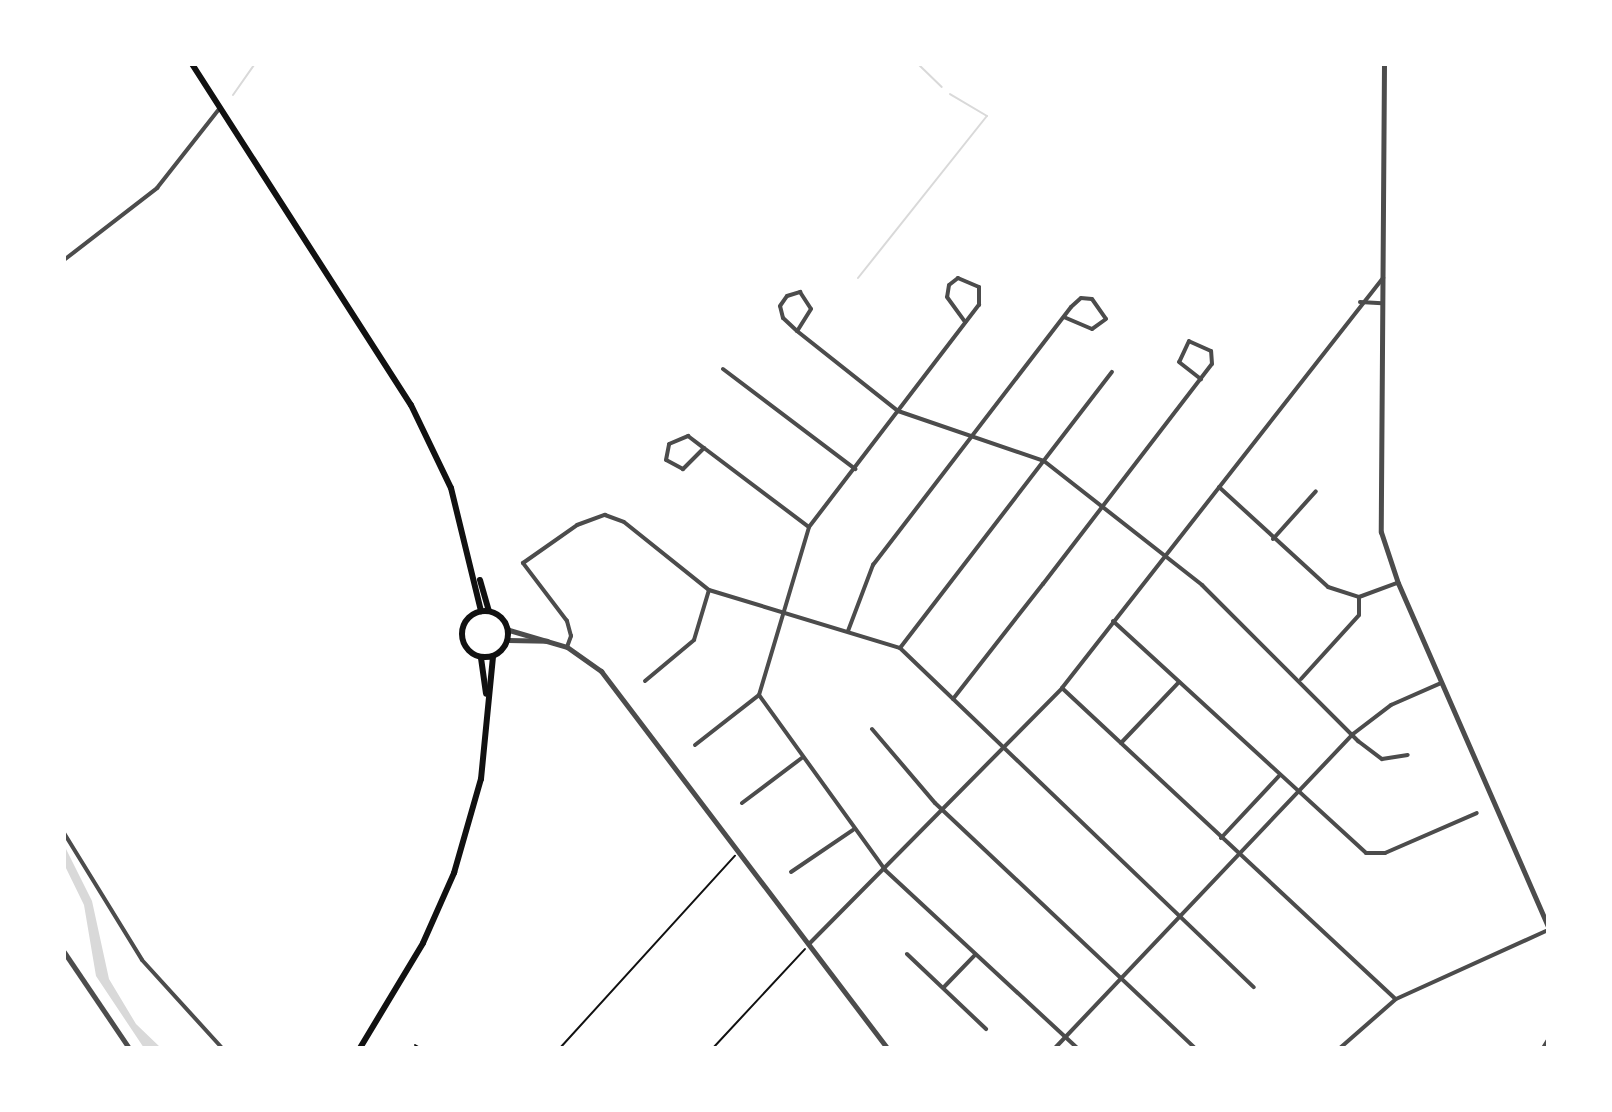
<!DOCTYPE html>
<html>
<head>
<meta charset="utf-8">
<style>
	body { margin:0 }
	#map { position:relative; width:1612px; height:1112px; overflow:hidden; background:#fff; font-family:Commissioner,sans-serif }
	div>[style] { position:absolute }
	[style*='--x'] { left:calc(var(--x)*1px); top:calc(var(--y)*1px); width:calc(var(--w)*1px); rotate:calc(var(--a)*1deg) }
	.water>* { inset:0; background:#d9d9d9 }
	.stream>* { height:2px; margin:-1px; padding:0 1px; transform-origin:1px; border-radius:1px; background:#d9d9d9 }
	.path>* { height:2px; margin:-1px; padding:0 1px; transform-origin:1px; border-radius:1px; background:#111 }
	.minor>* { height:4px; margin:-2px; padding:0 2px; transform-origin:2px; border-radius:2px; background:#4c4c4c }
	.tertiary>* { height:5px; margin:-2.5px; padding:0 2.5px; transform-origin:2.5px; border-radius:2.5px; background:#4c4c4c }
	.secondary>* { height:6px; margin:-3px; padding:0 3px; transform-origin:3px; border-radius:3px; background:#111 }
	.secondary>.ring { margin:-3px; padding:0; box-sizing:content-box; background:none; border:6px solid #111; border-radius:50% }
	span { translate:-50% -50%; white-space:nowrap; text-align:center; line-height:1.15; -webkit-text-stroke:6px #fff; paint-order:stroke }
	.frame { position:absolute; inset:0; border:66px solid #fff; pointer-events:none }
</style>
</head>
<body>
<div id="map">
	<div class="water">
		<div style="clip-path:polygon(64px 845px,92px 901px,109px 979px,136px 1024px,161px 1048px,144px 1048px,96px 976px,84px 905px,64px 864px)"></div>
	</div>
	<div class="stream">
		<div style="--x:918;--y:64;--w:33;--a:44"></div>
		<div style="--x:233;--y:95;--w:38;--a:-55"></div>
		<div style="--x:858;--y:278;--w:207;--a:-51.5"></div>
		<div style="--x:987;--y:116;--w:43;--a:-149.3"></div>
	</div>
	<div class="path">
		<div style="--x:415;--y:1045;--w:6;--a:31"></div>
		<div style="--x:560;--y:1048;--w:260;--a:-47.7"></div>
		<div style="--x:713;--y:1048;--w:135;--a:-47.1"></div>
	</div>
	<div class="minor">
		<div style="--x:64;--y:260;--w:118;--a:-37.7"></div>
		<div style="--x:157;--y:188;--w:102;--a:-51.8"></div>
		<div style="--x:1360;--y:302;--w:22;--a:3"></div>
		<div style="--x:797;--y:331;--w:19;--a:-137"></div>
		<div style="--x:783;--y:318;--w:12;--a:-104"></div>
		<div style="--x:780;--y:306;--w:12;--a:-55"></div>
		<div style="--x:787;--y:296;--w:14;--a:-17"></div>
		<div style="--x:800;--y:292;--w:20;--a:57"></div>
		<div style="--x:811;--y:309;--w:26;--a:122"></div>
		<div style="--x:797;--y:331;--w:129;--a:38.4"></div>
		<div style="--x:898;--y:411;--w:154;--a:18.9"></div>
		<div style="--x:1044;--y:461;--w:201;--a:38.1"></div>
		<div style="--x:1202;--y:585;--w:221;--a:45"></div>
		<div style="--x:1358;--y:741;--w:30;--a:37"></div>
		<div style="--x:1382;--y:759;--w:26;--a:-9"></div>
		<div style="--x:723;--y:369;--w:166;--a:37.1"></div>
		<div style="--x:704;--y:448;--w:30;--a:135"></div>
		<div style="--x:683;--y:469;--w:19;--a:-152"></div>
		<div style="--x:666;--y:460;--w:16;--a:-79"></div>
		<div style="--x:669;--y:444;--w:21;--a:-23"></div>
		<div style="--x:688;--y:436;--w:20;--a:37"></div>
		<div style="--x:704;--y:448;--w:131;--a:37"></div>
		<div style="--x:1219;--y:487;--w:148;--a:42.5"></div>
		<div style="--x:1328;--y:587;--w:33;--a:18"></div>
		<div style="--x:1359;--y:597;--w:40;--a:-20.2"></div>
		<div style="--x:1273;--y:539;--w:64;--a:-48.1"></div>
		<div style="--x:1113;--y:621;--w:343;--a:42.5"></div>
		<div style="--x:1366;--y:853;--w:19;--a:0"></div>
		<div style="--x:1385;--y:853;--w:100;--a:-23.5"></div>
		<div style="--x:848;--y:631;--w:71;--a:-69.3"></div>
		<div style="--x:873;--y:565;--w:325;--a:-52.5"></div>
		<div style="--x:1071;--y:307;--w:13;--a:-42"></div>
		<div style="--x:1081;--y:298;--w:11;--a:5"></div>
		<div style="--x:1092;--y:299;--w:24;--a:55"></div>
		<div style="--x:1106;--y:319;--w:17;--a:144"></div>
		<div style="--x:1092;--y:329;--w:30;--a:-157"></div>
		<div style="--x:567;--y:647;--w:12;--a:-70"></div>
		<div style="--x:571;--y:636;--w:16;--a:-105"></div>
		<div style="--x:567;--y:621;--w:73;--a:-127.2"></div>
		<div style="--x:523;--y:563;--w:66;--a:-35.1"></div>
		<div style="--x:577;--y:525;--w:30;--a:-20"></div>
		<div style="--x:605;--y:515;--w:20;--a:20"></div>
		<div style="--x:624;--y:522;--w:109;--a:38.7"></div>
		<div style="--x:709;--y:590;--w:200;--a:16.9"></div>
		<div style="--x:900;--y:648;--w:490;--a:43.8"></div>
		<div style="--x:900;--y:648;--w:348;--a:-52.5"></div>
		<div style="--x:1301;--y:679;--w:86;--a:-47.8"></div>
		<div style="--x:1359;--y:615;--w:18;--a:-90"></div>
		<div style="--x:645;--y:681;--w:64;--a:-39.9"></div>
		<div style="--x:694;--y:640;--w:52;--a:-73.3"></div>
		<div style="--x:1062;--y:688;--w:456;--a:43"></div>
		<div style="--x:759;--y:695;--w:175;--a:-73.4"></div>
		<div style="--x:809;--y:527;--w:280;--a:-52.6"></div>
		<div style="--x:979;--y:305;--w:18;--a:-90"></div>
		<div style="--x:979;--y:287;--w:23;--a:-157"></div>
		<div style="--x:958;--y:278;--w:11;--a:142"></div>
		<div style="--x:949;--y:285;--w:12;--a:99"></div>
		<div style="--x:947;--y:297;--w:31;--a:54"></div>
		<div style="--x:759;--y:695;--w:216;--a:54.2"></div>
		<div style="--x:885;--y:870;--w:262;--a:42.8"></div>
		<div style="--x:953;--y:699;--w:146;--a:-52"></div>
		<div style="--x:1043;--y:584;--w:277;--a:-52.5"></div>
		<div style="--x:1212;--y:364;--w:13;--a:-94"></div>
		<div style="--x:1211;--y:351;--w:24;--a:-156"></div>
		<div style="--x:1189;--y:341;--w:23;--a:115"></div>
		<div style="--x:1179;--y:362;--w:28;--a:38"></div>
		<div style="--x:872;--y:729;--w:97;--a:49.6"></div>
		<div style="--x:935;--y:803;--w:357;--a:43.3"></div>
		<div style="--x:1121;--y:743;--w:84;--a:-46.4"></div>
		<div style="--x:695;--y:745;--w:81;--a:-38"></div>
		<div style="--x:742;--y:803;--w:76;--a:-37"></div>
		<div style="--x:64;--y:833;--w:149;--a:58.4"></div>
		<div style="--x:142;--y:960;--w:119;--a:47.7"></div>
		<div style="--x:1221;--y:838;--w:85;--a:-46.9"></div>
		<div style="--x:791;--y:872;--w:75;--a:-34.1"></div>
		<div style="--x:809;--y:944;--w:360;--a:-45.3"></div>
		<div style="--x:1062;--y:688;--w:521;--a:-51.94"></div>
		<div style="--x:907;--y:954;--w:109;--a:43.5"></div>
		<div style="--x:944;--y:987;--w:45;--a:-45.9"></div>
		<div style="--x:1055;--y:1048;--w:433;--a:-46.5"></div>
		<div style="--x:1353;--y:734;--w:48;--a:-37.3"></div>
		<div style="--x:1391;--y:705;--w:55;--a:-23.7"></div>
		<div style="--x:1340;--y:1048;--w:74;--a:-41.2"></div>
		<div style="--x:1396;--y:999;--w:167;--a:-24.4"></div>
		<div style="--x:1543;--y:1048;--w:9;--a:-58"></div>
	</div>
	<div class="tertiary">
		<div style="--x:1384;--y:64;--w:468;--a:90.4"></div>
		<div style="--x:1381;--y:532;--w:54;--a:71.6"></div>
		<div style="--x:1398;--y:583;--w:375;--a:66.4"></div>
		<div style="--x:509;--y:630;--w:60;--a:16.3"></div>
		<div style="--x:567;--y:647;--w:42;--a:35.2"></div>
		<div style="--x:601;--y:671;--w:473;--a:52.8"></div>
		<div style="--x:508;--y:640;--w:39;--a:1"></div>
		<div style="--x:64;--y:952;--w:116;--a:55.9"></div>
	</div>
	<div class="secondary">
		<div style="--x:192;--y:64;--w:405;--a:57.3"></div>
		<div style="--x:411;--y:405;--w:92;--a:64.3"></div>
		<div style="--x:451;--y:488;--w:127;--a:76.3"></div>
		<div style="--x:480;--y:580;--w:32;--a:74"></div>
		<div class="ring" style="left:462px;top:611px;width:40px;height:40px"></div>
		<div style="--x:481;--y:658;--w:36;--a:82"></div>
		<div style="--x:360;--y:1048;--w:122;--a:-59"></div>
		<div style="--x:423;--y:943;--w:77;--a:-66.1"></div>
		<div style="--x:454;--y:873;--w:98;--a:-74"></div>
		<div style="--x:481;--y:779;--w:123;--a:-84.4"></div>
	</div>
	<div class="frame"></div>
</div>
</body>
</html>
